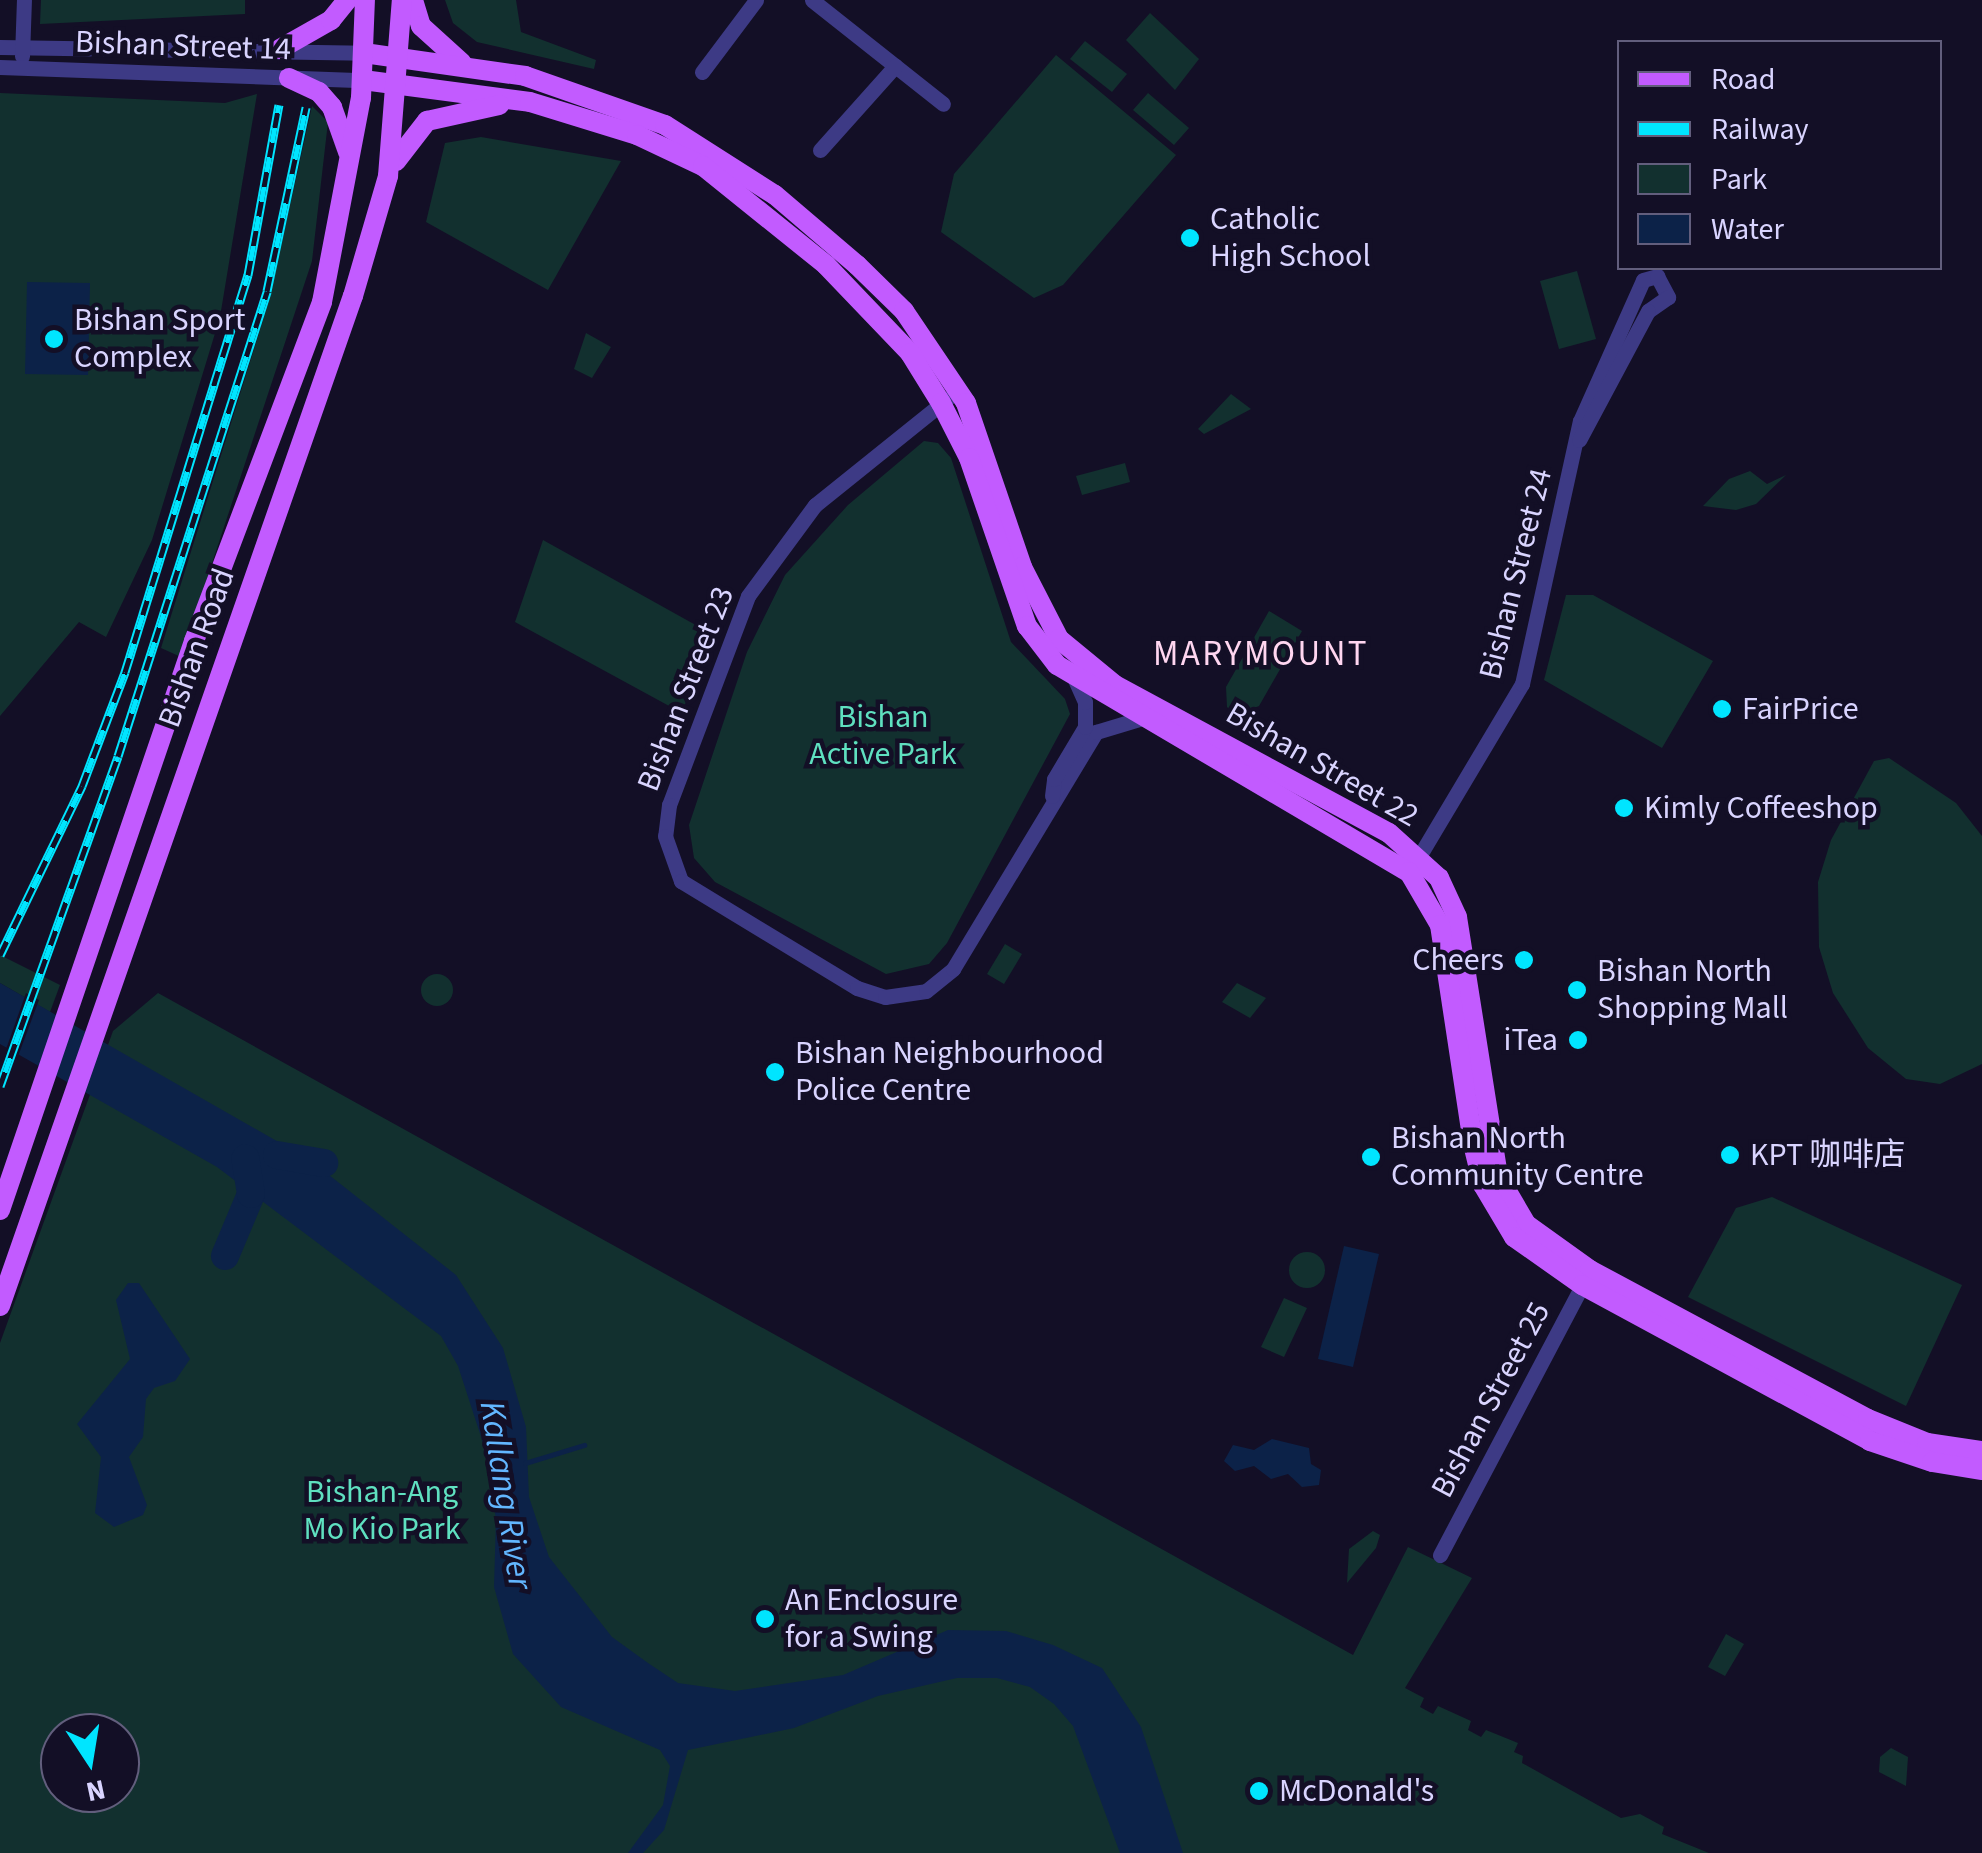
<!DOCTYPE html>
<html>
<head>
<meta charset="utf-8">
<style>
	body { margin:0 }
	#map { position:relative; width:1982px; height:1853px; overflow:hidden; background:#130f26; font-family:"Source Sans 3","Noto Sans SC",sans-serif }
	div>[style] { position:absolute }
	[style*='--x'] { left:calc(var(--x)*1px); top:calc(var(--y)*1px); width:calc(var(--w)*1px); rotate:calc(var(--a)*1deg) }
	.green>* { inset:0; background:#12302f }
	.round { border-radius:50% }
	.water>* { inset:0; background:#0c2248 }
	.pier>* { inset:0; background:#130f26 }
	.stream>* { height:5px; margin:-2.5px; padding:0 2.5px; transform-origin:2.5px; border-radius:2.5px; background:#0c2248 }
	.river>* { height:28px; margin:-14px; padding:0 14px; transform-origin:14px; border-radius:14px; background:#0c2248 }
	.minor>* { height:15px; margin:-7.5px; padding:0 7.5px; transform-origin:7.5px; border-radius:7.5px; background:#3d3a85 }
	.major>* { height:20px; margin:-10px; padding:0 10px; transform-origin:10px; border-radius:10px; background:#c25bff }
	.rail>* { height:9px; margin-top:-4.5px; transform-origin:0; background:repeating-linear-gradient(90deg,#130f26 0 15px,#00e5ff 0 30px); box-sizing:border-box; border-block:2px solid #00e5ff }
	.dots>* { width:28px; height:28px; translate:-50% -50%; box-sizing:border-box; border:5px solid #130f26; border-radius:50% }
	span { translate:-50% -50%; white-space:nowrap; text-align:center; line-height:1.15; -webkit-text-stroke:9px #130f26; paint-order:stroke }
	.street-label { font-size:32px; color:#d9d4ff }
	.poi-label { font-size:32px; color:#d9d4ff }
	.left { translate:0 -50%; text-align:left }
	.right { translate:-100% -50%; text-align:right }
	.park-label { font-size:32px; color:#5fe0c0 }
	.neighbourhood-label { font-size:35px; color:#ffd6f0; letter-spacing:2.5px }
	.water-label { font-size:35px; color:#62b6ff; font-style:italic }
	.legend { position:absolute; left:1617px; top:40px; width:325px; height:230px; box-sizing:border-box; background:#130f26; border:2px solid #625e7d; margin:0; padding:12px 18px; list-style:none; font-size:30px; color:#d9d4ff }
	.legend li { display:flex; align-items:center; gap:20px; height:50px }
	.legend b { width:50px; border:2px solid #625e7d }
	.north { position:absolute; left:40px; top:1713px; width:100px; height:100px; box-sizing:border-box; background:#130f26; border:2px solid #625e7d; border-radius:50%; rotate:168deg; font-size:28px; font-weight:700; line-height:40px; text-align:center; color:#d9d4ff }
	.north::after { content:''; display:block; margin:auto; width:35px; height:45px; background:#00e5ff; clip-path:polygon(50% 0,100% 100%,50% 72%,0 100%) }
</style>
</head>
<body>
<div id="map">
	<div class="green">
		<div style="clip-path:polygon(41px 0,245px 0,245px 14px,40px 24px)"></div>
		<div style="clip-path:polygon(445px 0,516px 0,521px 32px,596px 60px,594px 69px,477px 42px,453px 23px)"></div>
		<div style="clip-path:polygon(1150px 13px,1199px 59px,1175px 90px,1126px 40px)"></div>
		<div style="clip-path:polygon(1085px 41px,1127px 74px,1112px 92px,1070px 59px)"></div>
		<div style="clip-path:polygon(1056px 55px,1176px 155px,1063px 285px,1034px 298px,941px 232px,954px 174px)"></div>
		<div style="clip-path:polygon(0 93px,225px 103px,257px 94px,220px 317px,152px 540px,106px 637px,79px 622px,0 716px)"></div>
		<div style="clip-path:polygon(1148px 93px,1189px 128px,1174px 145px,1133px 110px)"></div>
		<div style="clip-path:polygon(312px 106px,328px 122px,312px 261px,181px 657px,161px 648px,269px 301px)"></div>
		<div style="clip-path:polygon(481px 137px,621px 161px,548px 290px,426px 222px,445px 143px)"></div>
		<div style="clip-path:polygon(1577px 271px,1596px 339px,1559px 349px,1540px 281px)"></div>
		<div style="clip-path:polygon(586px 333px,611px 347px,592px 378px,574px 369px)"></div>
		<div style="clip-path:polygon(1231px 394px,1251px 409px,1204px 434px,1198px 429px)"></div>
		<div style="clip-path:polygon(924px 441px,938px 443px,951px 458px,1011px 642px,1065px 699px,1070px 714px,947px 943px,929px 964px,886px 974px,715px 882px,694px 858px,689px 825px,747px 652px,785px 575px,848px 505px)"></div>
		<div style="clip-path:polygon(1125px 463px,1130px 482px,1082px 495px,1076px 476px)"></div>
		<div style="clip-path:polygon(1750px 471px,1767px 484px,1786px 475px,1756px 504px,1736px 510px,1703px 506px,1729px 479px)"></div>
		<div style="clip-path:polygon(543px 540px,710px 633px,682px 713px,515px 622px)"></div>
		<div style="clip-path:polygon(1566px 595px,1593px 595px,1713px 661px,1662px 748px,1544px 680px)"></div>
		<div style="clip-path:polygon(1269px 611px,1302px 631px,1259px 706px,1236px 715px,1227px 707px,1226px 687px)"></div>
		<div style="clip-path:polygon(1889px 758px,1956px 803px,1982px 836px,1982px 1064px,1940px 1084px,1906px 1079px,1868px 1048px,1833px 993px,1819px 947px,1818px 882px,1831px 840px,1874px 761px)"></div>
		<div style="clip-path:polygon(1005px 944px,1022px 954px,1004px 984px,987px 974px)"></div>
		<div style="clip-path:polygon(0 955px,60px 985px,50px 1012px,0 983px)"></div>
		<div class="round" style="left:421px;top:974px;width:32px;height:32px"></div>
		<div style="clip-path:polygon(1237px 983px,1266px 998px,1250px 1018px,1222px 1002px)"></div>
		<div style="clip-path:polygon(evenodd,158px 993px,1353px 1655px,1408px 1547px,1472px 1578px,1405px 1688px,1424px 1698px,1420px 1707px,1433px 1714px,1438px 1706px,1471px 1721px,1468px 1730px,1481px 1737px,1486px 1730px,1518px 1743px,1514px 1752px,1523px 1756px,1522px 1763px,1621px 1818px,1640px 1814px,1664px 1827px,1662px 1834px,1709px 1853px,0 1853px,0 1343px,113px 1031px,158px 993px,60px 1733px,120px 1733px,120px 1793px,60px 1793px,60px 1733px)"></div>
		<div style="clip-path:polygon(1772px 1197px,1962px 1285px,1906px 1406px,1688px 1297px,1736px 1208px)"></div>
		<div class="round" style="left:1289px;top:1252px;width:36px;height:36px"></div>
		<div style="clip-path:polygon(1284px 1298px,1307px 1308px,1284px 1357px,1261px 1347px)"></div>
		<div style="clip-path:polygon(1373px 1531px,1380px 1535px,1376px 1548px,1347px 1583px,1349px 1549px)"></div>
		<div style="clip-path:polygon(1726px 1634px,1744px 1644px,1725px 1676px,1708px 1667px)"></div>
		<div style="clip-path:polygon(1891px 1748px,1908px 1757px,1906px 1786px,1879px 1772px,1880px 1757px)"></div>
	</div>
	<div class="water">
		<div style="clip-path:polygon(27px 282px,90px 283px,88px 375px,25px 374px)"></div>
		<div style="clip-path:polygon(0 983px,310px 1160px,456px 1275px,503px 1348px,526px 1427px,529px 1497px,549px 1557px,612px 1637px,648px 1663px,678px 1683px,735px 1691px,843px 1675px,948px 1630px,1006px 1631px,1053px 1645px,1102px 1668px,1141px 1727px,1183px 1853px,1120px 1853px,1073px 1726px,1054px 1704px,1030px 1687px,997px 1678px,957px 1678px,878px 1696px,794px 1728px,688px 1750px,664px 1830px,643px 1853px,628px 1853px,663px 1805px,670px 1766px,660px 1750px,561px 1707px,513px 1654px,494px 1587px,496px 1519px,484px 1446px,458px 1366px,441px 1336px,217px 1167px,0 1044px)"></div>
		<div style="clip-path:polygon(1344px 1246px,1379px 1254px,1353px 1367px,1318px 1359px)"></div>
		<div style="clip-path:polygon(128px 1283px,139px 1283px,190px 1359px,175px 1381px,154px 1388px,146px 1399px,143px 1437px,129px 1457px,147px 1505px,143px 1515px,114px 1527px,95px 1513px,101px 1457px,77px 1424px,130px 1359px,116px 1300px)"></div>
		<div style="clip-path:polygon(1272px 1439px,1309px 1448px,1311px 1464px,1321px 1470px,1319px 1485px,1302px 1487px,1288px 1474px,1271px 1479px,1254px 1466px,1235px 1471px,1224px 1461px,1233px 1445px,1254px 1450px)"></div>
	</div>
	<div class="pier">
		<div style="clip-path:polygon(26px 993px,39px 1000px,17px 1059px,5px 1052px)"></div>
	</div>
	<div class="stream">
		<div style="--x:525;--y:1463;--w:62;--a:-17"></div>
	</div>
	<div class="river">
		<div style="--x:277;--y:1155;--w:48;--a:9.7"></div>
		<div style="--x:225;--y:1256;--w:67;--a:-67.2"></div>
		<div style="--x:251;--y:1194;--w:36;--a:-99"></div>
	</div>
	<div class="minor">
		<div style="--x:812;--y:0;--w:167;--a:38.4"></div>
		<div style="--x:0;--y:47;--w:364;--a:0.9"></div>
		<div style="--x:22;--y:56;--w:56;--a:-88"></div>
		<div style="--x:0;--y:67;--w:363;--a:2.1"></div>
		<div style="--x:702;--y:72;--w:90;--a:-53.1"></div>
		<div style="--x:820;--y:150;--w:113;--a:-48.2"></div>
		<div style="--x:947;--y:399;--w:169;--a:141.2"></div>
		<div style="--x:815;--y:505;--w:113;--a:126.4"></div>
		<div style="--x:748;--y:596;--w:223;--a:110.7"></div>
		<div style="--x:669;--y:805;--w:31;--a:97"></div>
		<div style="--x:665;--y:836;--w:48;--a:70.4"></div>
		<div style="--x:681;--y:881;--w:206;--a:31.3"></div>
		<div style="--x:857;--y:988;--w:29;--a:18"></div>
		<div style="--x:885;--y:997;--w:41;--a:-8.3"></div>
		<div style="--x:926;--y:991;--w:35;--a:-39"></div>
		<div style="--x:953;--y:969;--w:277;--a:-58.9"></div>
		<div style="--x:1096;--y:732;--w:45;--a:-16.8"></div>
		<div style="--x:1052;--y:796;--w:17;--a:-83"></div>
		<div style="--x:1054;--y:779;--w:61;--a:-59.2"></div>
		<div style="--x:1085;--y:727;--w:25;--a:-90"></div>
		<div style="--x:1085;--y:702;--w:24;--a:-114"></div>
		<div style="--x:1414;--y:865;--w:211;--a:-59.2"></div>
		<div style="--x:1522;--y:684;--w:269;--a:-77.6"></div>
		<div style="--x:1580;--y:421;--w:154;--a:-65.9"></div>
		<div style="--x:1643;--y:280;--w:15;--a:-16"></div>
		<div style="--x:1657;--y:276;--w:24;--a:62"></div>
		<div style="--x:1668;--y:297;--w:24;--a:145"></div>
		<div style="--x:1648;--y:311;--w:146;--a:118.1"></div>
		<div style="--x:1440;--y:1555;--w:313;--a:-62.2"></div>
	</div>
	<div class="major">
		<div style="--x:413;--y:0;--w:27;--a:73"></div>
		<div style="--x:421;--y:26;--w:55;--a:42.1"></div>
		<div style="--x:280;--y:49;--w:59;--a:-29.6"></div>
		<div style="--x:331;--y:20;--w:26;--a:-51"></div>
		<div style="--x:364;--y:53;--w:163;--a:8.1"></div>
		<div style="--x:525;--y:76;--w:148;--a:19.3"></div>
		<div style="--x:665;--y:125;--w:130;--a:32.5"></div>
		<div style="--x:775;--y:195;--w:108;--a:40.5"></div>
		<div style="--x:857;--y:265;--w:66;--a:44.4"></div>
		<div style="--x:904;--y:311;--w:111;--a:56"></div>
		<div style="--x:966;--y:403;--w:173;--a:71.1"></div>
		<div style="--x:1022;--y:567;--w:81;--a:62.8"></div>
		<div style="--x:1059;--y:639;--w:72;--a:39.4"></div>
		<div style="--x:1115;--y:685;--w:311;--a:28.4"></div>
		<div style="--x:1389;--y:833;--w:67;--a:42"></div>
		<div style="--x:1439;--y:878;--w:43;--a:65.2"></div>
		<div style="--x:1457;--y:917;--w:262;--a:81"></div>
		<div style="--x:1498;--y:1176;--w:56;--a:59.7"></div>
		<div style="--x:1526;--y:1224;--w:79;--a:35.7"></div>
		<div style="--x:1590;--y:1270;--w:315;--a:28.2"></div>
		<div style="--x:1868;--y:1419;--w:64;--a:22.1"></div>
		<div style="--x:1927;--y:1443;--w:56;--a:8.3"></div>
		<div style="--x:289;--y:78;--w:33;--a:25"></div>
		<div style="--x:319;--y:92;--w:20;--a:49"></div>
		<div style="--x:332;--y:107;--w:48;--a:70.4"></div>
		<div style="--x:363;--y:80;--w:168;--a:7.5"></div>
		<div style="--x:530;--y:102;--w:112;--a:17.1"></div>
		<div style="--x:637;--y:135;--w:73;--a:25.2"></div>
		<div style="--x:703;--y:166;--w:158;--a:38.8"></div>
		<div style="--x:826;--y:265;--w:122;--a:46.3"></div>
		<div style="--x:910;--y:353;--w:59;--a:58.2"></div>
		<div style="--x:941;--y:403;--w:62;--a:63"></div>
		<div style="--x:969;--y:458;--w:178;--a:71"></div>
		<div style="--x:1027;--y:626;--w:49;--a:52.4"></div>
		<div style="--x:1057;--y:665;--w:408;--a:30.5"></div>
		<div style="--x:1409;--y:872;--w:61;--a:59.7"></div>
		<div style="--x:1440;--y:925;--w:221;--a:81.4"></div>
		<div style="--x:1473;--y:1144;--w:42;--a:76.3"></div>
		<div style="--x:1483;--y:1185;--w:61;--a:59.2"></div>
		<div style="--x:1514;--y:1237;--w:83;--a:35.2"></div>
		<div style="--x:1582;--y:1285;--w:328;--a:28.4"></div>
		<div style="--x:1870;--y:1441;--w:65;--a:18.7"></div>
		<div style="--x:1932;--y:1462;--w:51;--a:9.1"></div>
		<div style="--x:396;--y:161;--w:51;--a:-52.2"></div>
		<div style="--x:427;--y:121;--w:74;--a:-12.5"></div>
		<div style="--x:0;--y:1210;--w:601;--a:-71.17"></div>
		<div style="--x:194;--y:641;--w:362;--a:-69.3"></div>
		<div style="--x:322;--y:302;--w:208;--a:-79.2"></div>
		<div style="--x:361;--y:98;--w:98;--a:-87.7"></div>
		<div style="--x:0;--y:1306;--w:1070;--a:-70.74"></div>
		<div style="--x:353;--y:296;--w:125;--a:-73.7"></div>
		<div style="--x:388;--y:176;--w:177;--a:-85.5"></div>
	</div>
	<div class="rail">
		<div style="--x:0;--y:955;--w:188;--a:-64.1"></div>
		<div style="--x:82;--y:786;--w:122;--a:-69.3"></div>
		<div style="--x:125;--y:672;--w:416;--a:-72.8"></div>
		<div style="--x:248;--y:275;--w:173;--a:-79.7"></div>
		<div style="--x:0;--y:1086;--w:350;--a:-70.3"></div>
		<div style="--x:118;--y:756;--w:488;--a:-72.2"></div>
		<div style="--x:267;--y:291;--w:188;--a:-78"></div>
	</div>
	<div class="dots">
		<div style="left:1190px;top:238px;background:#00e5ff"></div>
		<div style="left:54px;top:339px;background:#00e5ff"></div>
		<div style="left:1722px;top:709px;background:#00e5ff"></div>
		<div style="left:1624px;top:808px;background:#00e5ff"></div>
		<div style="left:1524px;top:960px;background:#00e5ff"></div>
		<div style="left:1577px;top:990px;background:#00e5ff"></div>
		<div style="left:1578px;top:1040px;background:#00e5ff"></div>
		<div style="left:775px;top:1072px;background:#00e5ff"></div>
		<div style="left:1730px;top:1155px;background:#00e5ff"></div>
		<div style="left:1371px;top:1157px;background:#00e5ff"></div>
		<div style="left:765px;top:1619px;background:#00e5ff"></div>
		<div style="left:1259px;top:1791px;background:#00e5ff"></div>
	</div>
	<div class="street-label">
		<span style="left:183px;top:46px;rotate:2deg">Bishan Street 14</span>
		<span style="left:1516px;top:574px;rotate:-76deg">Bishan Street 24</span>
		<span style="left:197px;top:648px;rotate:-70deg">Bishan Road</span>
		<span style="left:686px;top:689px;rotate:-69deg">Bishan Street 23</span>
		<span style="left:1322px;top:765px;rotate:30deg">Bishan Street 22</span>
		<span style="left:1491px;top:1400px;rotate:-62deg">Bishan Street 25</span>
	</div>
	<div class="poi-label">
		<span class="left" style="left:1210px;top:238px">Catholic<br>High School</span>
		<span class="left" style="left:74px;top:339px">Bishan Sport<br>Complex</span>
		<span class="left" style="left:1742px;top:709px">FairPrice</span>
		<span class="left" style="left:1644px;top:808px">Kimly Coffeeshop</span>
		<span class="right" style="left:1504px;top:960px">Cheers</span>
		<span class="left" style="left:1597px;top:990px">Bishan North<br>Shopping Mall</span>
		<span class="right" style="left:1558px;top:1040px">iTea</span>
		<span class="left" style="left:795px;top:1072px">Bishan Neighbourhood<br>Police Centre</span>
		<span class="left" style="left:1391px;top:1157px">Bishan North<br>Community Centre</span>
		<span class="left" style="left:1750px;top:1155px">KPT 咖啡店</span>
		<span class="left" style="left:785px;top:1619px">An Enclosure<br>for a Swing</span>
		<span class="left" style="left:1279px;top:1791px">McDonald's</span>
	</div>
	<div class="park-label">
		<span style="left:883px;top:736px">Bishan<br>Active Park</span>
		<span style="left:382px;top:1511px">Bishan-Ang<br>Mo Kio Park</span>
	</div>
	<div class="neighbourhood-label">
		<span style="left:1261px;top:654px">MARYMOUNT</span>
	</div>
	<div class="water-label">
		<span style="left:506px;top:1495px;rotate:81deg">Kallang River</span>
	</div>
	<ul class="legend">
	<li><b style="height:12px;background:#c25bff"></b>Road</li>
	<li><b style="height:12px;background:#00e5ff"></b>Railway</li>
	<li><b style="height:28px;background:#12302f"></b>Park</li>
	<li><b style="height:28px;background:#0c2248"></b>Water</li>
	</ul>
	<div class="north">N</div>
</div>
</body>
</html>
